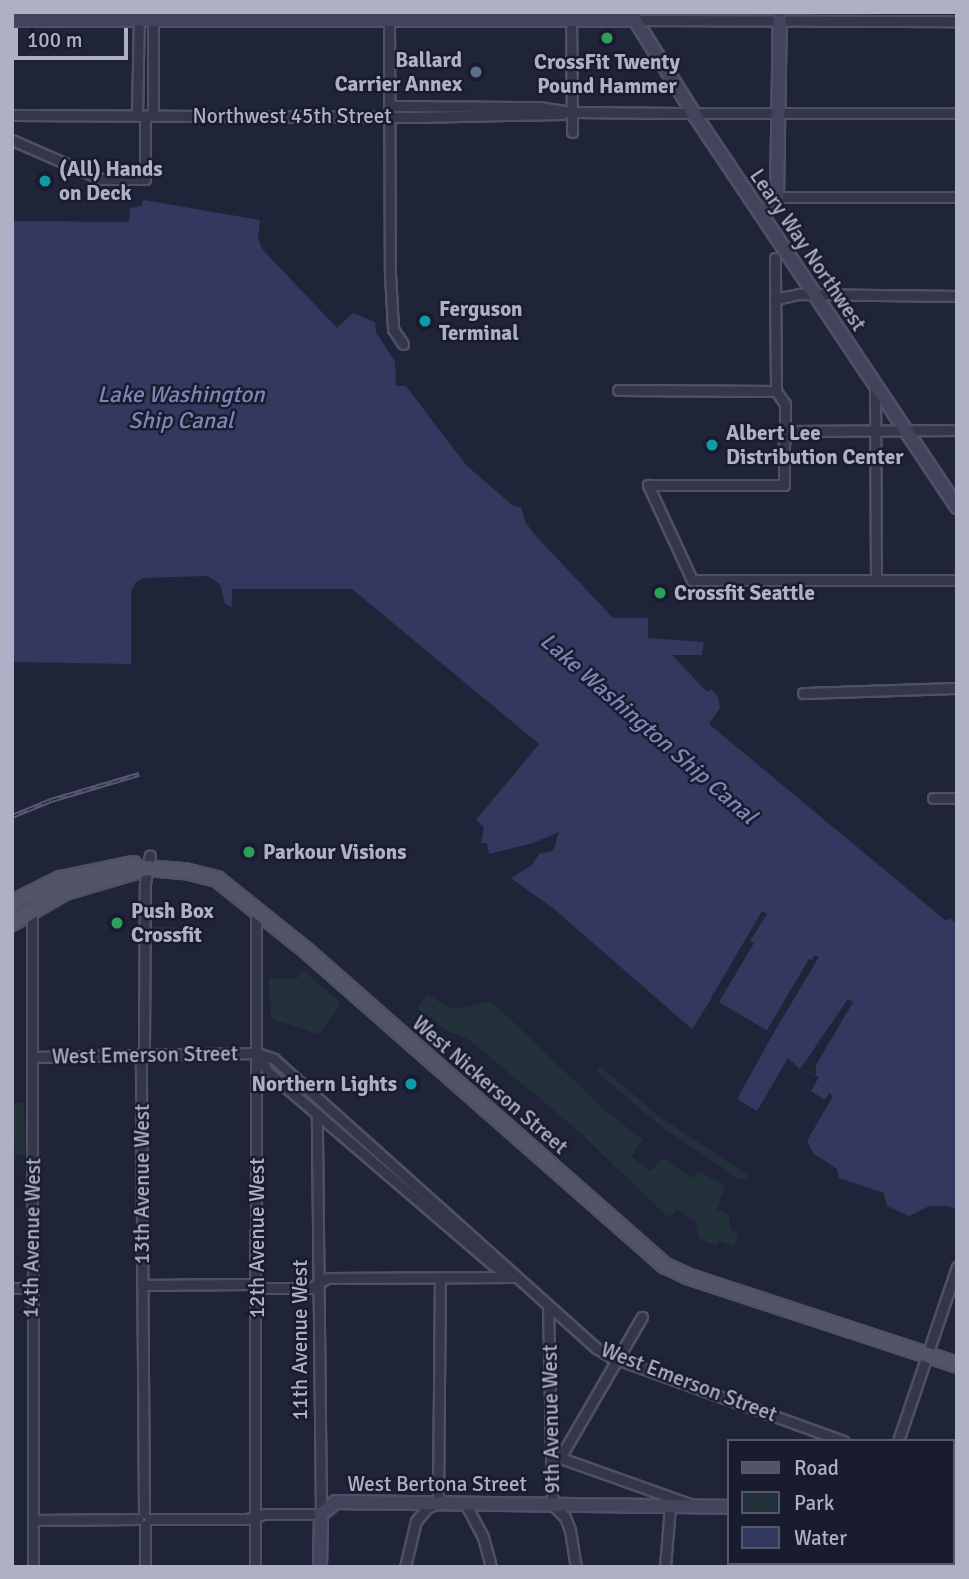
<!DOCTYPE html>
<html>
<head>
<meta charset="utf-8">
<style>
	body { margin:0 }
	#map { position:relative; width:969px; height:1579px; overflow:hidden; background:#202439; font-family:Signika,sans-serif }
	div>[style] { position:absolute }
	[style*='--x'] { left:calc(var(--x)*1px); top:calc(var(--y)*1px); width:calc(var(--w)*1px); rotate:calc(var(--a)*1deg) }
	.green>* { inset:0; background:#22313a }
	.water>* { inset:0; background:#32385e }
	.pier>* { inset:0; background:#202439 }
	.roads { filter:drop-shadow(2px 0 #4e5164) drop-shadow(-2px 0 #4e5164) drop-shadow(0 2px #4e5164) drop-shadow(0 -2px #4e5164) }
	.street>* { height:9px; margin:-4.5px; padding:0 4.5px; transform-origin:4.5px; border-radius:4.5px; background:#343749 }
	.secondary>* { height:12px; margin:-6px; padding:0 6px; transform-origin:6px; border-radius:6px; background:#42445c }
	.primary>* { height:14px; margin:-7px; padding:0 7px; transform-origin:7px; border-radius:7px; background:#525569 }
	.rail>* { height:5px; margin-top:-2.5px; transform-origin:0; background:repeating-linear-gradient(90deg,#191c2e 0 8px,#565970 0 16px); box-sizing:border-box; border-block:2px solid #565970 }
	.dots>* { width:19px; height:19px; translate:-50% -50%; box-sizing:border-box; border:4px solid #191c2e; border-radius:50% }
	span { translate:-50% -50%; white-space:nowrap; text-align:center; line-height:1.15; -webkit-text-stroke:5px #191c2e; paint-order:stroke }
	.poi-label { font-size:21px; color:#aeb1c6; font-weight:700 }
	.right { translate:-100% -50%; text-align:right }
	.left { translate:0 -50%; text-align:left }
	.street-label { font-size:21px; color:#aeb1c6 }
	.water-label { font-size:23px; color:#7d85b3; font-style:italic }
	.frame { position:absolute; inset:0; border:14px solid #aeb1c6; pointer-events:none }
	.legend { position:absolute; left:727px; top:1439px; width:228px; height:126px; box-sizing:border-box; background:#191c2e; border:2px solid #55586b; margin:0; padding:9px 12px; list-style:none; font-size:21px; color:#aeb1c6 }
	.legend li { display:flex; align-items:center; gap:14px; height:35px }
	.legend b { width:35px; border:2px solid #55586b }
	.scale { position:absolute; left:14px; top:28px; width:114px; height:32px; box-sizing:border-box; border:4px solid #aeb1c6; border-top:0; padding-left:9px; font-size:21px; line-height:24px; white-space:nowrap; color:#aeb1c6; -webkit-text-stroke:5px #191c2e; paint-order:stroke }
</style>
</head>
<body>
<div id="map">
	<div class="green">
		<div style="clip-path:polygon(153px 926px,196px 929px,196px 942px,153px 942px)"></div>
		<div style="clip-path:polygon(303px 970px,341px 1003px,319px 1034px,271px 1019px,269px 978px,297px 978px)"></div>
		<div style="clip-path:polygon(428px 994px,444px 1005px,457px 1009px,491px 1001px,607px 1112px,643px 1140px,631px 1156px,651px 1171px,663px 1158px,693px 1178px,698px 1171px,725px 1186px,717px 1209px,729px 1214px,730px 1229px,738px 1233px,734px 1246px,719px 1241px,717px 1246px,698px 1238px,697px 1222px,677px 1210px,669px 1218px,574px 1127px,467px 1038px,449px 1032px,417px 1008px)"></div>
		<div style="clip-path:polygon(600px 1066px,661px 1118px,748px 1175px,747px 1178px,740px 1180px,662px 1127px,596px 1071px)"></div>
		<div style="clip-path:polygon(13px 1103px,24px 1103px,25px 1155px,15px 1155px)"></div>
	</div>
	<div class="water">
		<div style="clip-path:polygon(143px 200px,260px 220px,258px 239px,263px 250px,337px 328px,353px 313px,375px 322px,376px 332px,395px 362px,396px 386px,406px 386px,466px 465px,512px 505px,521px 508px,526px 523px,535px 535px,613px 618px,648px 618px,648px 638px,704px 642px,702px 655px,672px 655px,707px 692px,711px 689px,718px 697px,720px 708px,709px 724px,946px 921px,950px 918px,957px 925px,957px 1209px,947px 1206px,929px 1206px,909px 1216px,887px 1206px,884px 1193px,839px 1178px,837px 1169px,814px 1154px,807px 1141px,833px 1096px,829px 1093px,825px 1100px,811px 1091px,819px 1077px,800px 1069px,788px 1058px,757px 1111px,737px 1099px,773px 1034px,712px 998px,692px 1029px,554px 909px,511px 878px,532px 865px,539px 854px,553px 851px,559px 832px,533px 843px,489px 854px,487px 843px,481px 843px,484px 827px,476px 820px,539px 744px,352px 589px,232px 589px,232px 607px,225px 604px,220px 584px,207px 576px,143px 578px,135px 583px,131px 592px,131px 664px,12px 662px,12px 221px,129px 222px,130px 208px,142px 206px)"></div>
	</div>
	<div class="pier">
		<div style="clip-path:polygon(762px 911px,767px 914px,750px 941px,754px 943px,719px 1002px,711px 998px)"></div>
		<div style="clip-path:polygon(815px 955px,819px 957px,773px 1034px,767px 1030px,809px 959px,812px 960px)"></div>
		<div style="clip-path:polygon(848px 999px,853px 1002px,816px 1065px,816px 1075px,800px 1069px)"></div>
	</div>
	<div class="roads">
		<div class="street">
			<div style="--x:153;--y:12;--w:104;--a:90"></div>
			<div style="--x:389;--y:12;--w:261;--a:89.8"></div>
			<div style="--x:390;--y:273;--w:56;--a:86.9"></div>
			<div style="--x:393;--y:329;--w:18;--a:56"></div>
			<div style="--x:571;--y:12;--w:120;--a:89.5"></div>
			<div style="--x:635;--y:20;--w:322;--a:0.2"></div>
			<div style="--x:390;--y:106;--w:149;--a:0.4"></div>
			<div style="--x:539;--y:107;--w:33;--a:9"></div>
			<div style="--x:572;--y:112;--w:107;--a:0.5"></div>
			<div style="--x:679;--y:113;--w:278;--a:0"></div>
			<div style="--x:12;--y:115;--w:402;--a:0.3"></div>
			<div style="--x:414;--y:117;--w:149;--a:-1.2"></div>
			<div style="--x:137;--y:116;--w:104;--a:-88.9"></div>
			<div style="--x:12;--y:140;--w:97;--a:23.7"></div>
			<div style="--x:101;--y:179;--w:44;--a:0"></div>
			<div style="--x:145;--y:179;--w:63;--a:-90"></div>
			<div style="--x:777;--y:197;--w:180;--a:0"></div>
			<div style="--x:775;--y:258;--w:11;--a:90"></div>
			<div style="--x:775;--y:272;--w:119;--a:89.5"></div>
			<div style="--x:776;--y:391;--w:16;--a:55"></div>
			<div style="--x:785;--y:404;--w:20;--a:90"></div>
			<div style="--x:785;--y:424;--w:9;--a:54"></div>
			<div style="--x:775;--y:299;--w:25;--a:-12"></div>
			<div style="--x:799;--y:294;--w:158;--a:0.7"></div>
			<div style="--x:875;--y:386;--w:194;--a:89.7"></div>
			<div style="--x:618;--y:390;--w:158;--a:0.4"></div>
			<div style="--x:790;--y:431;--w:13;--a:119"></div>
			<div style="--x:784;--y:442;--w:43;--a:90"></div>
			<div style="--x:784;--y:485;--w:136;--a:180"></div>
			<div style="--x:648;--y:485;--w:105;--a:65.1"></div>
			<div style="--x:692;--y:580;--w:265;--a:0"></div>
			<div style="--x:790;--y:431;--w:167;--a:-0.3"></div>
			<div style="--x:803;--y:693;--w:154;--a:-1.9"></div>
			<div style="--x:933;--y:798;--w:24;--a:0"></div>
			<div style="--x:32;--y:909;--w:658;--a:89.91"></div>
			<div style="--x:258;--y:1054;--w:21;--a:61"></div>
			<div style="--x:268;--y:1072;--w:296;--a:40.6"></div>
			<div style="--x:493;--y:1265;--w:19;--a:32"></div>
			<div style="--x:33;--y:1057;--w:224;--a:-1"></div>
			<div style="--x:257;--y:1053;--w:18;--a:19"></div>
			<div style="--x:274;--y:1059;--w:433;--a:41.9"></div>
			<div style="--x:596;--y:1348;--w:17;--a:31"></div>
			<div style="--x:611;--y:1357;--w:247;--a:19.9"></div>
			<div style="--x:142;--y:1285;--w:106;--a:-0.5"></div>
			<div style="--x:248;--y:1284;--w:17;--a:13"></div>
			<div style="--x:265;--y:1288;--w:46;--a:0"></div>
			<div style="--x:311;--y:1288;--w:19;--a:-32"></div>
			<div style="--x:327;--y:1278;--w:187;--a:-0.3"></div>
			<div style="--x:12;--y:1288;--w:20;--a:0"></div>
			<div style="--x:548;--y:1306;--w:198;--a:88.8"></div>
			<div style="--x:552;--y:1504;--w:18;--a:45"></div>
			<div style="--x:565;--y:1517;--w:14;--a:69"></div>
			<div style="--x:570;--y:1530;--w:37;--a:81"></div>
			<div style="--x:898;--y:1441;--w:184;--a:-71.3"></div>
			<div style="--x:555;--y:1456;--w:143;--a:19.6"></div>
			<div style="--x:561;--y:1456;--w:161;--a:-59.8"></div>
			<div style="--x:953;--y:1479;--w:4;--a:14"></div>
			<div style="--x:465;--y:1503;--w:38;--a:62"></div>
			<div style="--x:483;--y:1537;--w:31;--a:75"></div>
			<div style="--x:144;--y:1513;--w:450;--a:-90.4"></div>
			<div style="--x:141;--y:1063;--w:15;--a:-79"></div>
			<div style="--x:144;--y:1048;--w:165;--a:-89.7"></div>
			<div style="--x:145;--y:883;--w:28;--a:-80"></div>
			<div style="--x:150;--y:1519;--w:97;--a:0"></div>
			<div style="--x:247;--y:1519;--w:18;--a:-16"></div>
			<div style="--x:264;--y:1514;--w:57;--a:0"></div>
			<div style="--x:321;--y:1514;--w:401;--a:-90.6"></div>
			<div style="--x:33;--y:1520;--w:105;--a:-0.5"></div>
			<div style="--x:145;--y:1525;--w:42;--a:90"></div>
			<div style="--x:255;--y:1567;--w:658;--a:-89.91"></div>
			<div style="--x:405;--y:1567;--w:47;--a:-76.6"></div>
			<div style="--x:416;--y:1521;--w:17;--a:-50"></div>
			<div style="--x:427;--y:1508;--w:12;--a:-24"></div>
			<div style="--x:438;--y:1503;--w:224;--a:-89.5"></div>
			<div style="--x:665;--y:1567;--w:61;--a:-85.3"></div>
			<div style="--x:774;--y:1567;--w:4;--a:-90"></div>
			<div style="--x:894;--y:1567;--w:4;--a:-90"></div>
		</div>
		<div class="secondary">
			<div style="--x:632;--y:15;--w:117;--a:57.9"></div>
			<div style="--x:694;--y:114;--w:473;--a:56.2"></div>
			<div style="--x:12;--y:20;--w:623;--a:0"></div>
			<div style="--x:763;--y:216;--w:24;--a:-54"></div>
			<div style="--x:777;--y:197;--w:185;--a:-89.1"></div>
			<div style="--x:953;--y:1506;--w:4;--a:0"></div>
			<div style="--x:320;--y:1567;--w:53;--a:-88.9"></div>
			<div style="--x:321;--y:1514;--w:19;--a:-39"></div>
			<div style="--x:336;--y:1502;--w:393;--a:0.7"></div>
		</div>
		<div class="primary">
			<div style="--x:12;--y:903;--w:54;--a:-26.6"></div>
			<div style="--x:60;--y:879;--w:75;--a:-11.6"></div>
			<div style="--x:12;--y:923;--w:61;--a:-30.3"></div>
			<div style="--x:65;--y:892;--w:85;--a:-16.3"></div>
			<div style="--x:147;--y:868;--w:38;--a:5"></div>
			<div style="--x:185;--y:871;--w:33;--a:14"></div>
			<div style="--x:217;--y:879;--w:117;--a:38.7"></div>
			<div style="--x:308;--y:952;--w:476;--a:41.3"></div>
			<div style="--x:666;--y:1266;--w:23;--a:25"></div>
			<div style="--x:687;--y:1276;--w:284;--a:18.2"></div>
		</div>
	</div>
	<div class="rail">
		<div style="--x:12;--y:816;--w:42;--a:-22.3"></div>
		<div style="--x:51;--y:800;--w:92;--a:-16.5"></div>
	</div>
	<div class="dots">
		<div style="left:607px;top:38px;background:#2e9e5b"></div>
		<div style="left:476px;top:72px;background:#5c6f8a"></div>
		<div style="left:45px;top:181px;background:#0f9aa8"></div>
		<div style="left:425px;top:321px;background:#0f9aa8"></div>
		<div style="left:712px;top:445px;background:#0f9aa8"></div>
		<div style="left:660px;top:593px;background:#2e9e5b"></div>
		<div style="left:249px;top:852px;background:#2e9e5b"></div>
		<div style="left:117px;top:923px;background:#2e9e5b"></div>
		<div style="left:411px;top:1084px;background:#0f9aa8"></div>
	</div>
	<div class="poi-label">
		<span class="right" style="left:462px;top:72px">Ballard<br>Carrier Annex</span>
		<span style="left:607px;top:74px">CrossFit Twenty<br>Pound Hammer</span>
		<span class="left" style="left:59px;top:181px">(All) Hands<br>on Deck</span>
		<span class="left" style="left:439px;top:321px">Ferguson<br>Terminal</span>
		<span class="left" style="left:726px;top:445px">Albert Lee<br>Distribution Center</span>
		<span class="left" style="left:674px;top:593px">Crossfit Seattle</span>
		<span class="left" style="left:263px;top:852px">Parkour Visions</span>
		<span class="left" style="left:131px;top:923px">Push Box<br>Crossfit</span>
		<span class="right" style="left:397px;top:1084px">Northern Lights</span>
	</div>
	<div class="street-label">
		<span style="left:292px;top:116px">Northwest 45th Street</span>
		<span style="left:808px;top:250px;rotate:56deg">Leary Way Northwest</span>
		<span style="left:145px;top:1055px;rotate:-1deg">West Emerson Street</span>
		<span style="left:490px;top:1085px;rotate:41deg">West Nickerson Street</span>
		<span style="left:142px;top:1184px;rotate:-90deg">13th Avenue West</span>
		<span style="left:32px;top:1238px;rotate:-89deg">14th Avenue West</span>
		<span style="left:257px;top:1238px;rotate:-90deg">12th Avenue West</span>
		<span style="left:300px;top:1340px;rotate:-90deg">11th Avenue West</span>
		<span style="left:689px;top:1382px;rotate:21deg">West Emerson Street</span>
		<span style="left:551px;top:1419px;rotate:-91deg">9th Avenue West</span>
		<span style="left:437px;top:1484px">West Bertona Street</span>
	</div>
	<div class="water-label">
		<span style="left:181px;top:408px">Lake Washington<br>Ship Canal</span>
		<span style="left:648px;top:729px;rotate:41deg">Lake Washington Ship Canal</span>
	</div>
	<div class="frame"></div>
	<ul class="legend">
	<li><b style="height:9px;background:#525569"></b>Road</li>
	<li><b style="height:19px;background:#22313a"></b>Park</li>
	<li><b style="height:19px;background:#32385e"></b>Water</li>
	</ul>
	<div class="scale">100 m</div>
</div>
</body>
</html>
